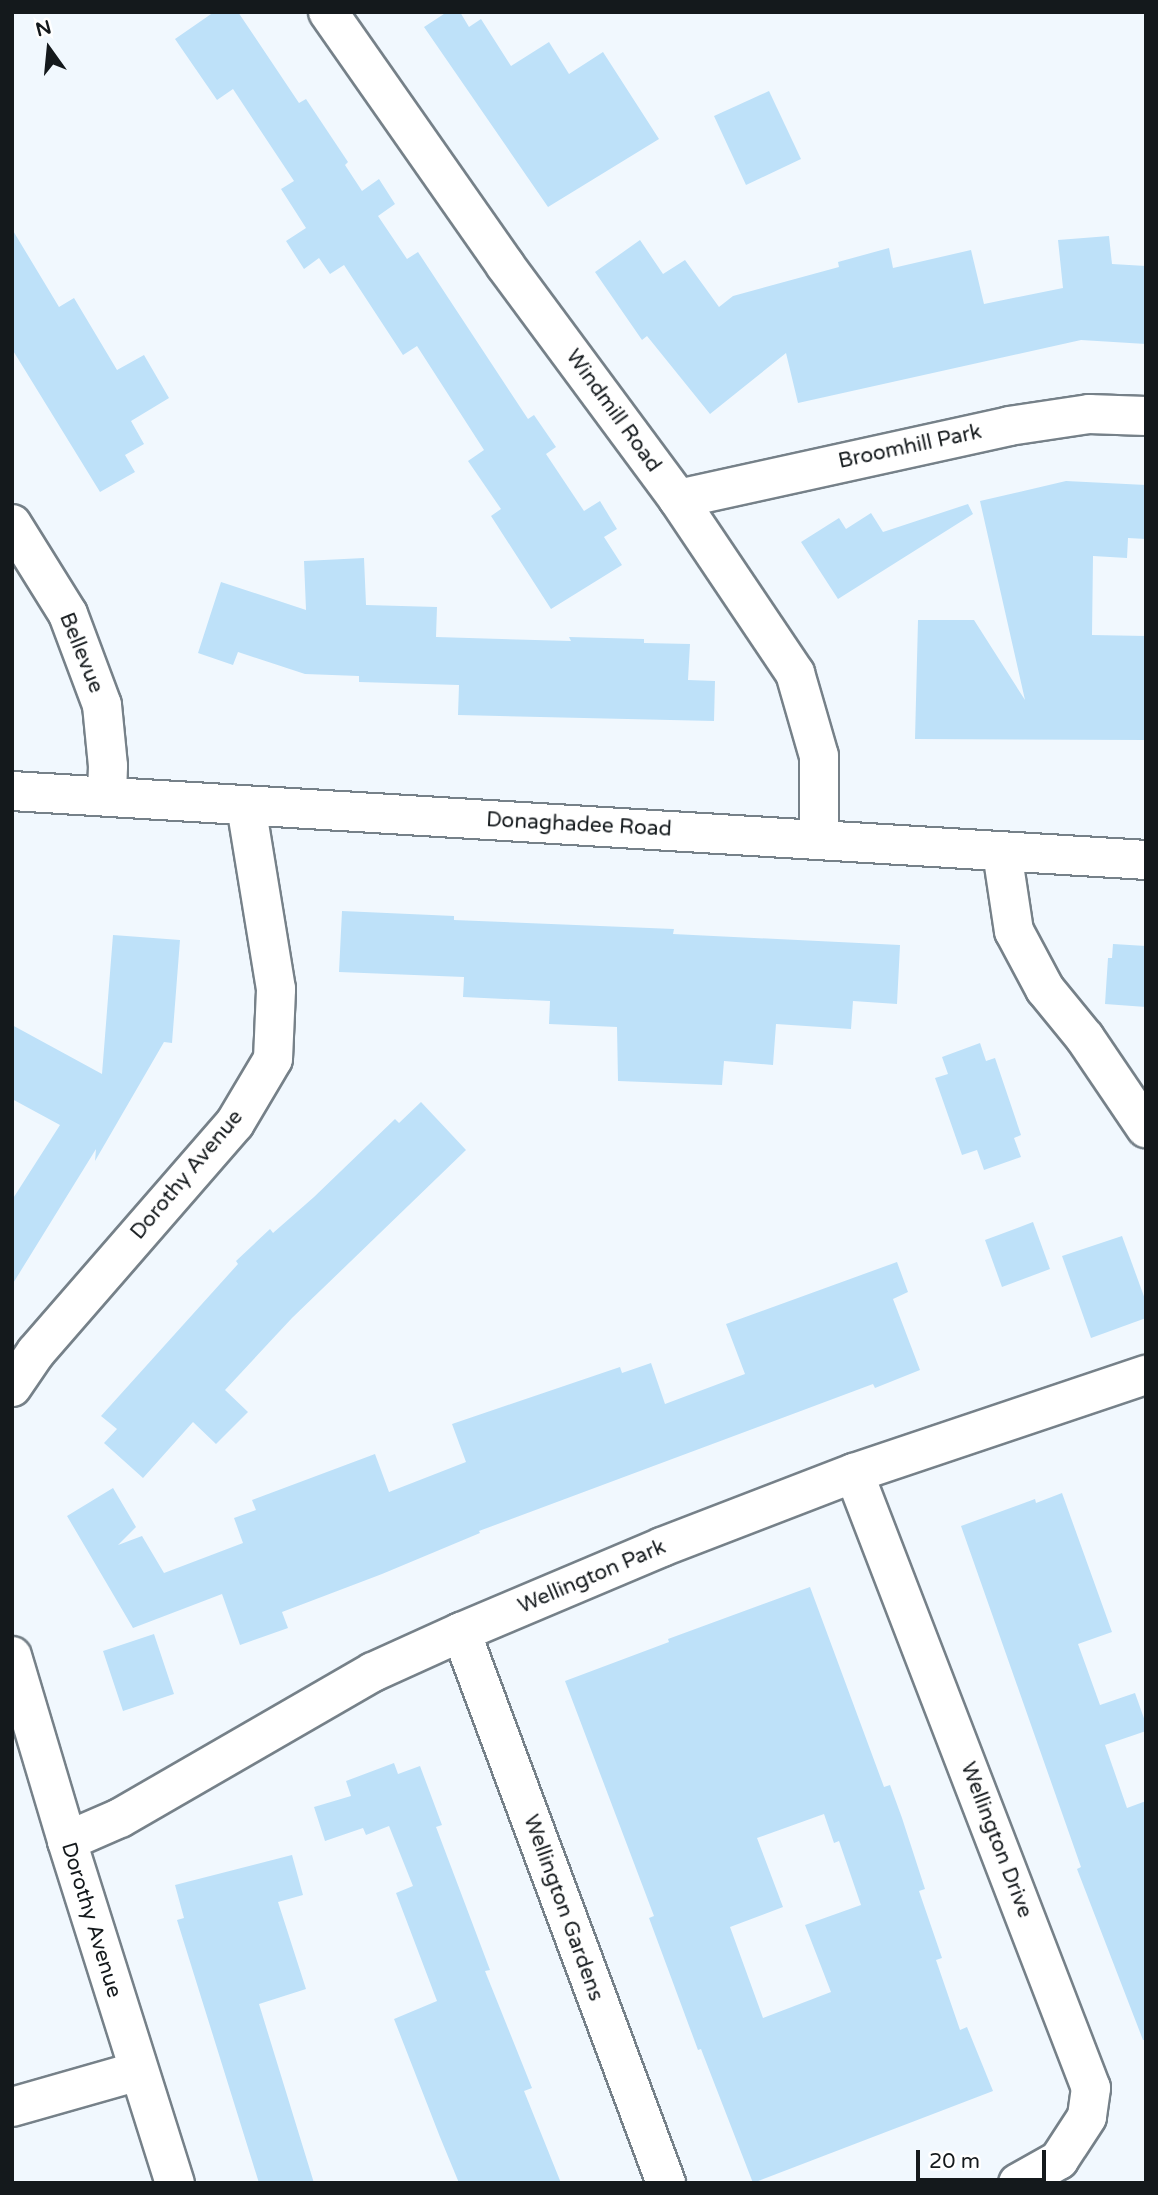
<!DOCTYPE html>
<html>
<head>
<meta charset="utf-8">
<style>
	body { margin:0 }
	#map { position:relative; width:1158px; height:2195px; overflow:hidden; background:#f1f8fe; font-family:"Varela Round",sans-serif }
	div>[style] { position:absolute }
	[style*='--x'] { left:calc(var(--x)*1px); top:calc(var(--y)*1px); width:calc(var(--w)*1px); rotate:calc(var(--a)*1deg) }
	.building>* { inset:0; background:#bee1f9 }
	.roads { filter:drop-shadow(2px 0 #768189) drop-shadow(-2px 0 #768189) drop-shadow(0 2px #768189) drop-shadow(0 -2px #768189) }
	.minor>* { height:38px; margin:-19px; padding:0 19px; transform-origin:19px; border-radius:19px; background:#fff }
	.tertiary>* { height:38px; margin:-19px; padding:0 19px; transform-origin:19px; border-radius:19px; background:#fff }
	.secondary>* { height:38px; margin:-19px; padding:0 19px; transform-origin:19px; border-radius:19px; background:#fff }
	span { translate:-50% -50%; white-space:nowrap; text-align:center; line-height:1.15; -webkit-text-stroke:6px #fff; paint-order:stroke }
	.street-label { font-size:21px; color:#14191c }
	.frame { position:absolute; inset:0; border:14px solid #14191c; pointer-events:none }
	.north { position:absolute; left:14px; top:14px; width:70px; height:70px; -webkit-text-stroke:5px #fff; paint-order:stroke; rotate:345deg; font-size:19px; font-weight:700; line-height:28px; text-align:center; color:#14191c }
	.north::after { content:''; display:block; margin:auto; width:24px; height:32px; background:#14191c; clip-path:polygon(50% 0,100% 100%,50% 72%,0 100%) }
	.scale { position:absolute; left:916px; top:2150px; width:130px; height:32px; box-sizing:border-box; border:4px solid #14191c; border-top:0; padding-left:9px; font-size:21px; line-height:24px; white-space:nowrap; color:#14191c; -webkit-text-stroke:5px #fff; paint-order:stroke }
</style>
</head>
<body>
<div id="map">
	<div class="building">
		<div style="clip-path:polygon(214px 12px,238px 12px,299px 103px,306px 99px,348px 162px,345px 165px,362px 191px,379px 179px,395px 204px,378px 216px,407px 259px,418px 252px,528px 419px,534px 415px,556px 447px,546px 454px,584px 511px,600px 501px,617px 529px,604px 537px,622px 565px,551px 609px,491px 516px,501px 509px,468px 461px,484px 450px,417px 346px,403px 355px,344px 265px,330px 274px,319px 258px,304px 269px,286px 241px,306px 228px,281px 189px,294px 181px,233px 89px,217px 100px,175px 39px)"></div>
		<div style="clip-path:polygon(447px 12px,460px 12px,469px 27px,481px 19px,511px 66px,549px 42px,569px 74px,603px 52px,659px 139px,548px 207px,424px 27px)"></div>
		<div style="clip-path:polygon(769px 91px,801px 159px,746px 185px,714px 116px)"></div>
		<div style="clip-path:polygon(12px 229px,59px 307px,74px 298px,117px 370px,144px 355px,169px 398px,131px 421px,144px 444px,125px 455px,135px 472px,100px 492px,12px 349px)"></div>
		<div style="clip-path:polygon(1109px 236px,1112px 264px,1146px 266px,1146px 344px,1081px 340px,798px 403px,786px 353px,710px 414px,647px 336px,642px 340px,595px 272px,640px 240px,663px 274px,685px 260px,719px 307px,733px 296px,839px 267px,838px 262px,889px 248px,893px 268px,971px 250px,984px 304px,1063px 288px,1058px 240px)"></div>
		<div style="clip-path:polygon(1066px 481px,1146px 485px,1146px 539px,1128px 538px,1127px 558px,1093px 556px,1092px 635px,1146px 636px,1146px 740px,915px 739px,918px 620px,974px 620px,1025px 700px,980px 501px)"></div>
		<div style="clip-path:polygon(968px 504px,973px 514px,838px 599px,801px 542px,839px 518px,846px 529px,871px 513px,883px 532px)"></div>
		<div style="clip-path:polygon(364px 558px,366px 605px,437px 607px,436px 637px,571px 641px,569px 637px,644px 639px,644px 643px,690px 644px,688px 680px,715px 681px,714px 721px,458px 715px,459px 685px,359px 682px,359px 676px,305px 674px,238px 652px,233px 665px,198px 653px,221px 582px,306px 610px,304px 561px)"></div>
		<div style="clip-path:polygon(342px 911px,454px 916px,454px 920px,674px 929px,673px 934px,900px 945px,897px 1004px,853px 1001px,851px 1029px,776px 1024px,773px 1065px,724px 1061px,722px 1085px,618px 1081px,617px 1027px,549px 1024px,550px 1001px,463px 997px,464px 977px,339px 972px)"></div>
		<div style="clip-path:polygon(113px 935px,180px 940px,172px 1043px,164px 1042px,95px 1161px,96px 1149px,12px 1285px,12px 1200px,60px 1125px,12px 1099px,12px 1025px,102px 1074px)"></div>
		<div style="clip-path:polygon(1113px 944px,1146px 946px,1146px 1007px,1105px 1004px,1108px 958px,1112px 958px)"></div>
		<div style="clip-path:polygon(980px 1043px,986px 1061px,995px 1058px,1021px 1135px,1014px 1138px,1021px 1157px,984px 1170px,977px 1150px,962px 1155px,935px 1078px,948px 1074px,942px 1057px)"></div>
		<div style="clip-path:polygon(421px 1102px,466px 1150px,292px 1318px,225px 1390px,248px 1412px,216px 1444px,193px 1422px,143px 1478px,104px 1443px,117px 1429px,101px 1416px,238px 1264px,236px 1261px,270px 1229px,273px 1233px,314px 1197px,395px 1119px,399px 1123px)"></div>
		<div style="clip-path:polygon(1033px 1222px,1050px 1269px,1002px 1287px,985px 1240px)"></div>
		<div style="clip-path:polygon(1122px 1236px,1146px 1302px,1146px 1318px,1091px 1338px,1062px 1256px)"></div>
		<div style="clip-path:polygon(897px 1262px,908px 1292px,893px 1299px,920px 1370px,875px 1388px,873px 1384px,479px 1531px,480px 1533px,382px 1574px,282px 1612px,288px 1628px,240px 1645px,222px 1594px,133px 1628px,67px 1516px,113px 1488px,136px 1527px,118px 1545px,142px 1536px,164px 1573px,243px 1543px,234px 1518px,256px 1510px,252px 1500px,375px 1454px,389px 1492px,466px 1462px,452px 1424px,620px 1367px,622px 1373px,651px 1363px,665px 1404px,745px 1374px,726px 1324px)"></div>
		<div style="clip-path:polygon(1062px 1493px,1112px 1632px,1078px 1644px,1100px 1705px,1135px 1693px,1146px 1724px,1146px 1731px,1105px 1745px,1127px 1808px,1146px 1801px,1146px 2040px,1143px 2040px,1077px 1869px,1081px 1867px,961px 1526px,1035px 1499px,1036px 1503px)"></div>
		<div style="clip-path:polygon(evenodd,810px 1587px,884px 1787px,890px 1785px,902px 1818px,925px 1889px,919px 1891px,942px 1958px,936px 1960px,960px 2030px,967px 2027px,993px 2091px,753px 2183px,701px 2049px,698px 2050px,649px 1918px,654px 1916px,565px 1681px,669px 1642px,668px 1639px,810px 1587px,824px 1814px,834px 1843px,839px 1841px,861px 1905px,805px 1925px,831px 1992px,763px 2018px,730px 1927px,783px 1907px,757px 1838px,824px 1814px)"></div>
		<div style="clip-path:polygon(154px 1634px,174px 1694px,123px 1711px,103px 1651px)"></div>
		<div style="clip-path:polygon(394px 1763px,398px 1774px,420px 1766px,442px 1825px,436px 1827px,490px 1970px,485px 1971px,532px 2088px,524px 2091px,561px 2183px,459px 2183px,440px 2137px,394px 2019px,437px 2001px,396px 1893px,413px 1886px,389px 1826px,366px 1835px,363px 1828px,325px 1841px,314px 1807px,351px 1796px,346px 1781px)"></div>
		<div style="clip-path:polygon(292px 1855px,303px 1895px,278px 1902px,306px 1989px,259px 2004px,314px 2183px,259px 2183px,177px 1920px,184px 1918px,175px 1885px)"></div>
	</div>
	<div class="roads">
		<div class="minor">
			<div style="--x:678;--y:499;--w:339;--a:-12.4"></div>
			<div style="--x:1009;--y:426;--w:81;--a:-8.5"></div>
			<div style="--x:1089;--y:414;--w:57;--a:2"></div>
			<div style="--x:12;--y:524;--w:106;--a:58.1"></div>
			<div style="--x:68;--y:614;--w:97;--a:69.5"></div>
			<div style="--x:102;--y:705;--w:61;--a:84.4"></div>
			<div style="--x:108;--y:766;--w:30;--a:92"></div>
			<div style="--x:1002;--y:852;--w:80;--a:81.4"></div>
			<div style="--x:1014;--y:931;--w:66;--a:61.9"></div>
			<div style="--x:1045;--y:989;--w:63;--a:50.8"></div>
			<div style="--x:1085;--y:1038;--w:109;--a:55.9"></div>
			<div style="--x:12;--y:1387;--w:42;--a:-55.6"></div>
			<div style="--x:36;--y:1352;--w:303;--a:-49"></div>
			<div style="--x:235;--y:1123;--w:74;--a:-59.3"></div>
			<div style="--x:273;--y:1059;--w:70;--a:-87.5"></div>
			<div style="--x:276;--y:989;--w:186;--a:-99.3"></div>
			<div style="--x:854;--y:1473;--w:659;--a:68.93"></div>
			<div style="--x:1091;--y:2088;--w:29;--a:98"></div>
			<div style="--x:1087;--y:2117;--w:51;--a:123.1"></div>
			<div style="--x:1059;--y:2160;--w:47;--a:150.7"></div>
			<div style="--x:461;--y:1632;--w:588;--a:69.59"></div>
			<div style="--x:12;--y:1656;--w:193;--a:73.4"></div>
			<div style="--x:67;--y:1841;--w:359;--a:72.5"></div>
			<div style="--x:67;--y:1841;--w:58;--a:-23.5"></div>
			<div style="--x:120;--y:1818;--w:292;--a:-30"></div>
			<div style="--x:373;--y:1672;--w:97;--a:-24.4"></div>
			<div style="--x:461;--y:1632;--w:218;--a:-22.9"></div>
			<div style="--x:662;--y:1547;--w:206;--a:-21.1"></div>
			<div style="--x:854;--y:1473;--w:308;--a:-18.6"></div>
			<div style="--x:12;--y:2107;--w:131;--a:-15.9"></div>
		</div>
		<div class="tertiary">
			<div style="--x:328;--y:12;--w:309;--a:55"></div>
			<div style="--x:505;--y:265;--w:291;--a:53.5"></div>
			<div style="--x:678;--y:499;--w:210;--a:56.1"></div>
			<div style="--x:795;--y:673;--w:86;--a:73.9"></div>
			<div style="--x:819;--y:756;--w:84;--a:90"></div>
		</div>
		<div class="secondary">
			<div style="--x:12;--y:791;--w:1136;--a:3.48"></div>
		</div>
	</div>
	<div class="street-label">
		<span style="left:613px;top:411px;rotate:54deg">Windmill Road</span>
		<span style="left:910px;top:447px;rotate:-12deg">Broomhill Park</span>
		<span style="left:81px;top:653px;rotate:68deg">Bellevue</span>
		<span style="left:579px;top:825px;rotate:3deg">Donaghadee Road</span>
		<span style="left:187px;top:1175px;rotate:-50deg">Dorothy Avenue</span>
		<span style="left:592px;top:1577px;rotate:-23deg">Wellington Park</span>
		<span style="left:996px;top:1840px;rotate:69deg">Wellington Drive</span>
		<span style="left:563px;top:1908px;rotate:70deg">Wellington Gardens</span>
		<span style="left:91px;top:1920px;rotate:73deg">Dorothy Avenue</span>
	</div>
	<div class="frame"></div>
	<div class="north">N</div>
	<div class="scale">20 m</div>
</div>
</body>
</html>
